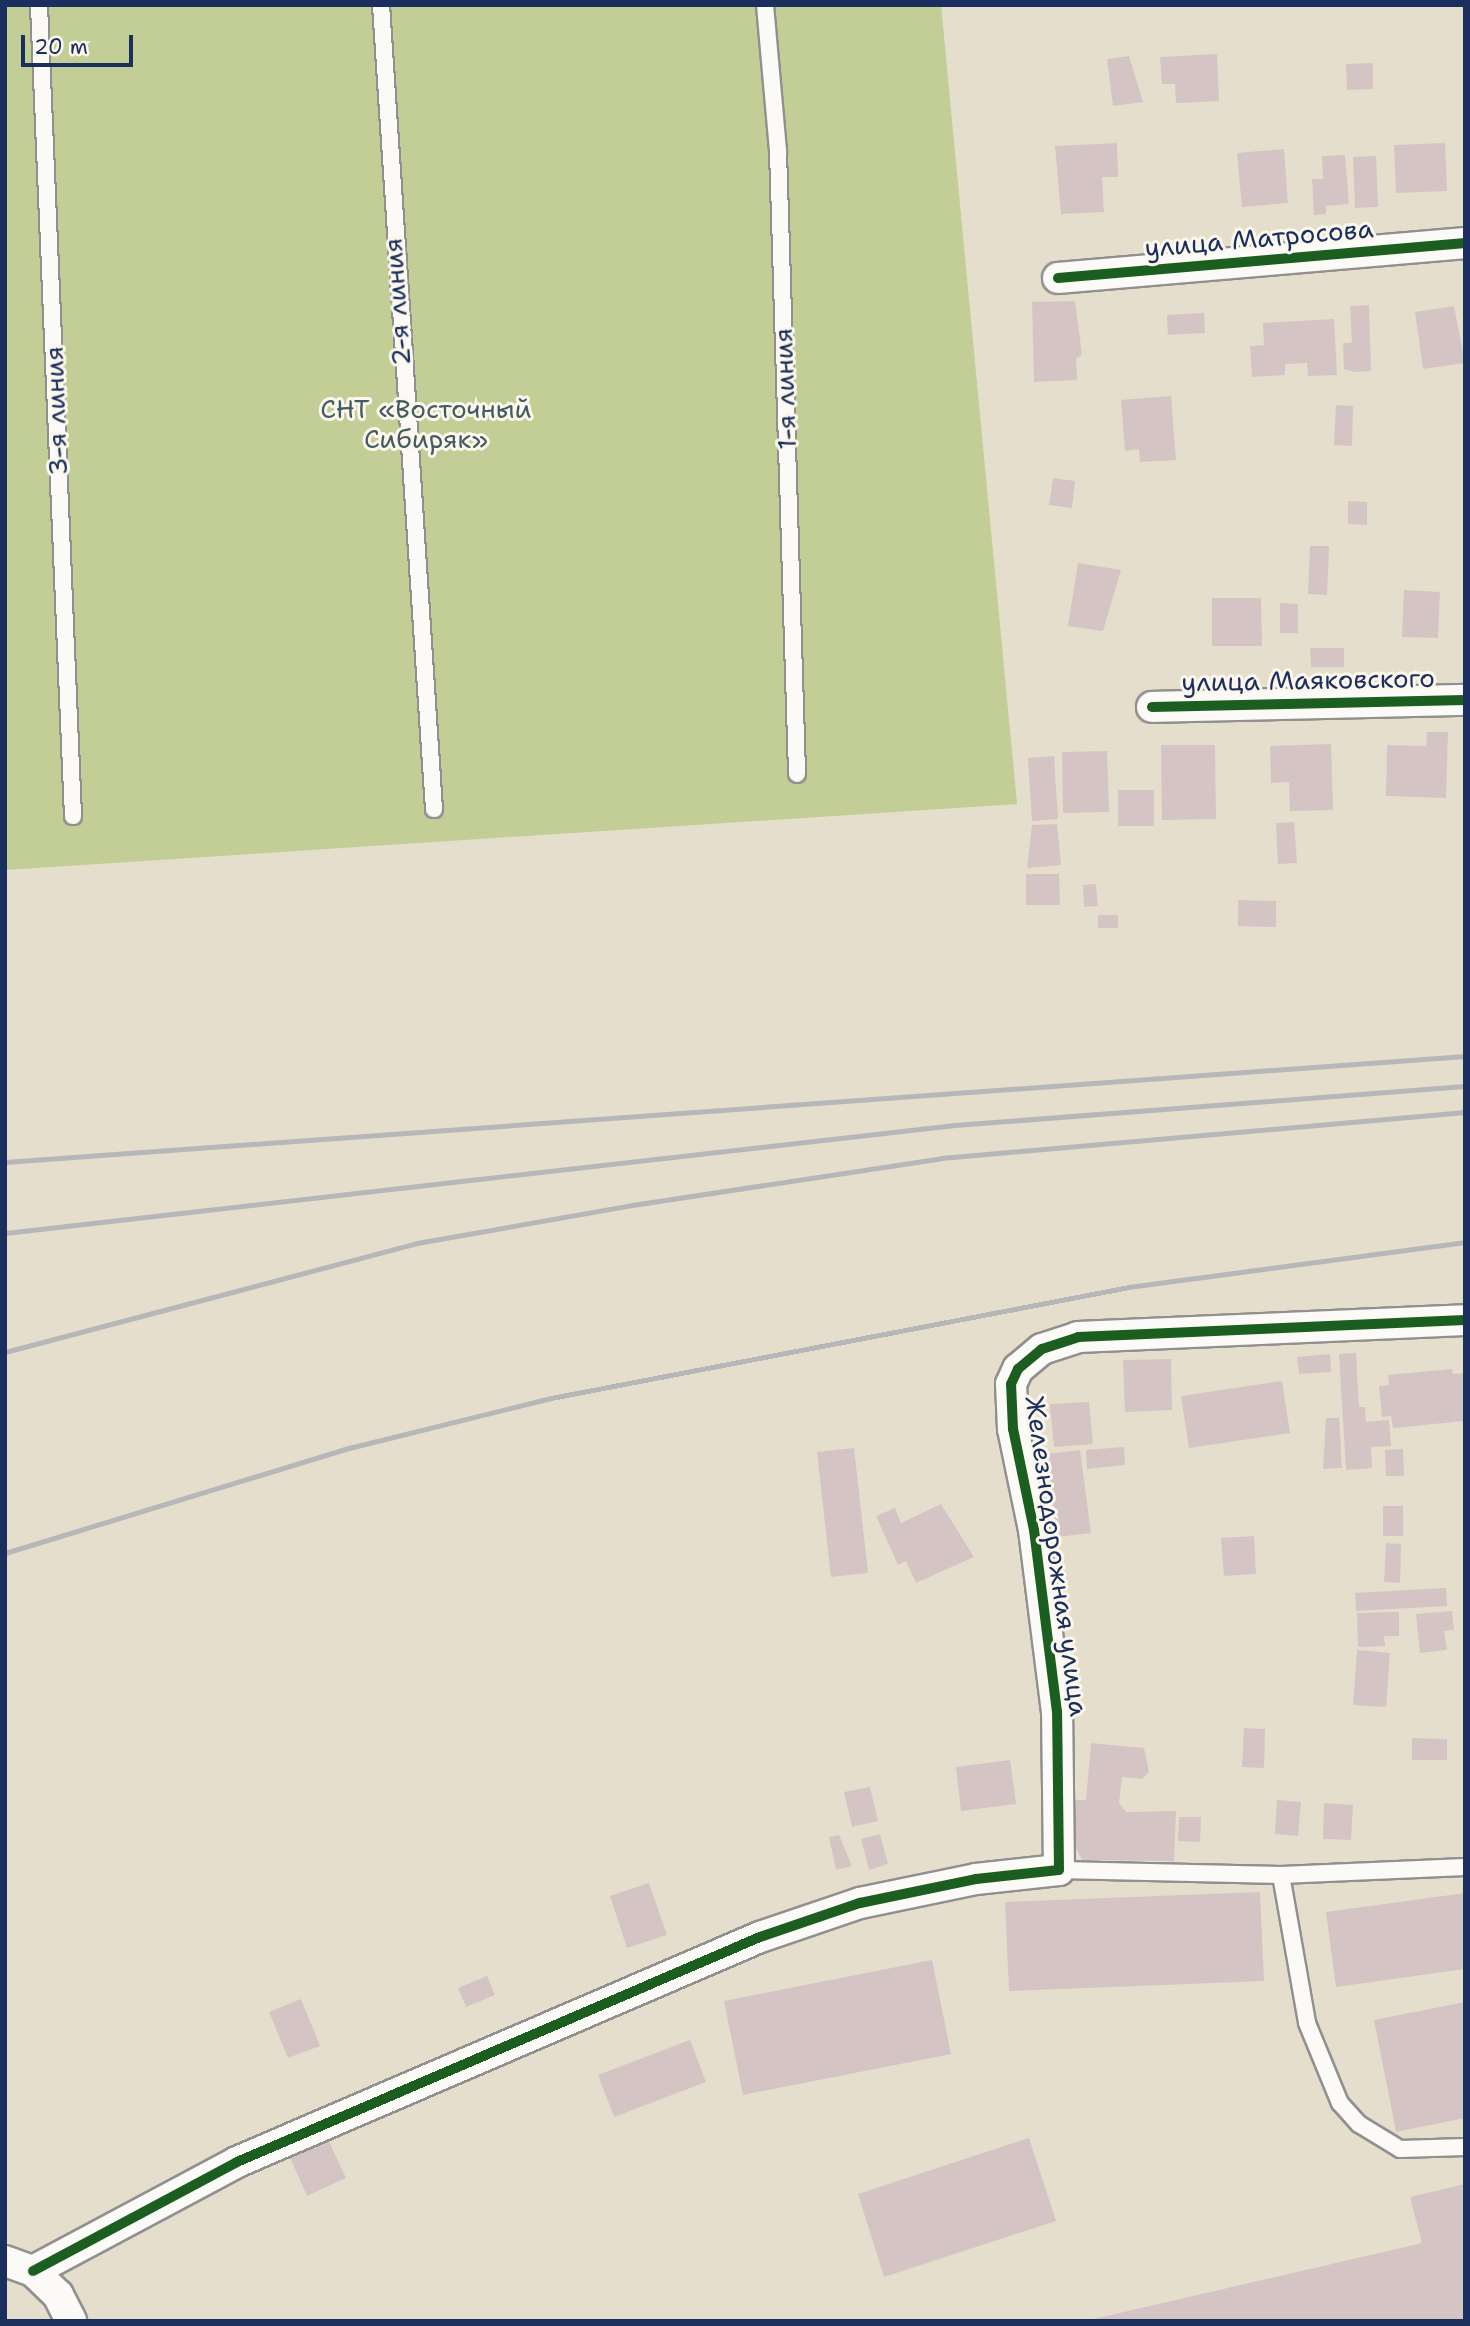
<!DOCTYPE html>
<html>
<head>
<meta charset="utf-8">
<style>
	body { margin:0 }
	#map { position:relative; width:1470px; height:2326px; overflow:hidden; background:#e6decc; font-family:"Shantell Sans",sans-serif }
	div>[style] { position:absolute }
	[style*='--x'] { left:calc(var(--x)*1px); top:calc(var(--y)*1px); width:calc(var(--w)*1px); rotate:calc(var(--a)*1deg) }
	.green>* { inset:0; background:#c2ce95 }
	.building>* { inset:0; background:#d4c5c4 }
	.roads { filter:drop-shadow(2px 0 #91908f) drop-shadow(-2px 0 #91908f) drop-shadow(0 2px #91908f) drop-shadow(0 -2px #91908f) }
	.lane>* { height:16px; margin:-8px; padding:0 8px; transform-origin:8px; border-radius:8px; background:#fbfaf7 }
	.street>* { height:30px; margin:-15px; padding:0 15px; transform-origin:15px; border-radius:15px; background:#fbfaf7 }
	.rail>* { height:5px; margin:-2.5px; padding:0 2.5px; transform-origin:2.5px; border-radius:2.5px; background:#b6b7b9 }
	.cycleway>* { height:10px; margin:-5px; padding:0 5px; transform-origin:5px; border-radius:5px; background:#1b5e20 }
	span { translate:-50% -50%; white-space:nowrap; text-align:center; line-height:1.15; -webkit-text-stroke:6px #fbf7ec; paint-order:stroke }
	.street-label { font-size:26px; color:#1b2f5e }
	.park-label { font-size:26px; color:#445b61 }
	.frame { position:absolute; inset:0; border:7px solid #1b2f5e; pointer-events:none }
	.scale { position:absolute; left:21px; top:35px; width:112px; height:32px; box-sizing:border-box; border:4px solid #1b2f5e; border-top:0; padding-left:9px; font-size:21px; line-height:24px; white-space:nowrap; color:#1b2f5e; -webkit-text-stroke:5px #fbf7ec; paint-order:stroke }
</style>
</head>
<body>
<div id="map">
	<div class="green">
		<div style="clip-path:polygon(5px 5px,941px 5px,1017px 804px,5px 870px)"></div>
	</div>
	<div class="building">
		<div style="clip-path:polygon(1217px 54px,1219px 101px,1176px 103px,1175px 84px,1162px 84px,1160px 57px)"></div>
		<div style="clip-path:polygon(1129px 56px,1143px 102px,1113px 106px,1107px 59px)"></div>
		<div style="clip-path:polygon(1373px 63px,1373px 89px,1347px 90px,1346px 64px)"></div>
		<div style="clip-path:polygon(1117px 143px,1118px 177px,1102px 177px,1104px 212px,1061px 214px,1055px 146px)"></div>
		<div style="clip-path:polygon(1445px 143px,1447px 191px,1396px 193px,1394px 145px)"></div>
		<div style="clip-path:polygon(1284px 149px,1288px 203px,1242px 207px,1237px 153px)"></div>
		<div style="clip-path:polygon(1345px 155px,1349px 204px,1326px 206px,1326px 214px,1314px 215px,1312px 179px,1323px 179px,1322px 156px)"></div>
		<div style="clip-path:polygon(1376px 156px,1378px 207px,1355px 208px,1353px 157px)"></div>
		<div style="clip-path:polygon(1075px 301px,1082px 355px,1076px 358px,1077px 380px,1034px 382px,1032px 302px)"></div>
		<div style="clip-path:polygon(1369px 305px,1371px 371px,1355px 372px,1344px 369px,1343px 343px,1352px 343px,1350px 306px)"></div>
		<div style="clip-path:polygon(1454px 306px,1465px 363px,1423px 369px,1415px 312px)"></div>
		<div style="clip-path:polygon(1204px 313px,1205px 333px,1168px 335px,1167px 315px)"></div>
		<div style="clip-path:polygon(1334px 319px,1337px 375px,1308px 376px,1307px 363px,1285px 364px,1285px 375px,1252px 377px,1250px 346px,1264px 345px,1263px 323px)"></div>
		<div style="clip-path:polygon(1171px 396px,1176px 460px,1140px 462px,1139px 449px,1125px 451px,1121px 400px)"></div>
		<div style="clip-path:polygon(1336px 405px,1353px 406px,1352px 446px,1334px 445px)"></div>
		<div style="clip-path:polygon(1053px 478px,1075px 481px,1072px 508px,1049px 505px)"></div>
		<div style="clip-path:polygon(1348px 501px,1367px 502px,1367px 525px,1348px 524px)"></div>
		<div style="clip-path:polygon(1310px 546px,1329px 546px,1327px 595px,1308px 594px)"></div>
		<div style="clip-path:polygon(1078px 563px,1121px 570px,1103px 631px,1068px 626px)"></div>
		<div style="clip-path:polygon(1404px 590px,1440px 592px,1438px 638px,1402px 637px)"></div>
		<div style="clip-path:polygon(1212px 598px,1261px 598px,1262px 646px,1212px 646px)"></div>
		<div style="clip-path:polygon(1280px 603px,1298px 604px,1298px 633px,1280px 633px)"></div>
		<div style="clip-path:polygon(1310px 648px,1344px 648px,1344px 667px,1311px 667px)"></div>
		<div style="clip-path:polygon(1427px 732px,1448px 732px,1446px 798px,1386px 796px,1387px 745px,1426px 746px)"></div>
		<div style="clip-path:polygon(1331px 744px,1333px 810px,1290px 811px,1289px 782px,1271px 783px,1270px 746px)"></div>
		<div style="clip-path:polygon(1161px 745px,1215px 745px,1216px 819px,1162px 820px)"></div>
		<div style="clip-path:polygon(1107px 751px,1109px 812px,1063px 813px,1062px 752px)"></div>
		<div style="clip-path:polygon(1054px 756px,1058px 819px,1032px 821px,1028px 758px)"></div>
		<div style="clip-path:polygon(1118px 790px,1154px 790px,1154px 826px,1118px 826px)"></div>
		<div style="clip-path:polygon(1294px 822px,1297px 863px,1278px 864px,1276px 823px)"></div>
		<div style="clip-path:polygon(1057px 824px,1061px 865px,1027px 868px,1032px 825px)"></div>
		<div style="clip-path:polygon(1026px 874px,1059px 874px,1060px 905px,1026px 905px)"></div>
		<div style="clip-path:polygon(1096px 884px,1098px 906px,1084px 907px,1083px 885px)"></div>
		<div style="clip-path:polygon(1238px 900px,1276px 901px,1276px 927px,1238px 926px)"></div>
		<div style="clip-path:polygon(1098px 915px,1118px 915px,1118px 928px,1098px 928px)"></div>
		<div style="clip-path:polygon(1356px 1353px,1359px 1407px,1365px 1407px,1366px 1422px,1389px 1420px,1391px 1446px,1371px 1447px,1372px 1468px,1346px 1470px,1339px 1354px)"></div>
		<div style="clip-path:polygon(1330px 1354px,1331px 1372px,1299px 1374px,1297px 1357px)"></div>
		<div style="clip-path:polygon(1171px 1359px,1172px 1410px,1125px 1412px,1123px 1360px)"></div>
		<div style="clip-path:polygon(1452px 1369px,1453px 1374px,1465px 1373px,1465px 1421px,1393px 1428px,1391px 1416px,1382px 1417px,1379px 1386px,1389px 1385px,1388px 1375px)"></div>
		<div style="clip-path:polygon(1282px 1381px,1290px 1433px,1189px 1448px,1181px 1396px)"></div>
		<div style="clip-path:polygon(1089px 1402px,1093px 1444px,1054px 1447px,1050px 1404px)"></div>
		<div style="clip-path:polygon(1326px 1418px,1339px 1418px,1342px 1468px,1323px 1469px)"></div>
		<div style="clip-path:polygon(1124px 1447px,1125px 1465px,1087px 1469px,1086px 1450px)"></div>
		<div style="clip-path:polygon(854px 1448px,868px 1573px,831px 1577px,817px 1452px)"></div>
		<div style="clip-path:polygon(1403px 1449px,1404px 1476px,1386px 1476px,1385px 1450px)"></div>
		<div style="clip-path:polygon(1080px 1450px,1091px 1533px,1057px 1537px,1046px 1454px)"></div>
		<div style="clip-path:polygon(941px 1504px,974px 1557px,916px 1583px,906px 1561px,898px 1565px,876px 1516px,895px 1508px,901px 1523px)"></div>
		<div style="clip-path:polygon(1383px 1506px,1403px 1506px,1403px 1536px,1383px 1536px)"></div>
		<div style="clip-path:polygon(1254px 1536px,1256px 1574px,1224px 1576px,1221px 1538px)"></div>
		<div style="clip-path:polygon(1386px 1543px,1401px 1544px,1400px 1583px,1384px 1582px)"></div>
		<div style="clip-path:polygon(1446px 1588px,1447px 1606px,1356px 1611px,1355px 1593px)"></div>
		<div style="clip-path:polygon(1452px 1611px,1454px 1630px,1444px 1631px,1447px 1650px,1420px 1653px,1416px 1614px)"></div>
		<div style="clip-path:polygon(1399px 1612px,1399px 1636px,1384px 1636px,1385px 1646px,1358px 1647px,1357px 1613px)"></div>
		<div style="clip-path:polygon(1357px 1650px,1390px 1653px,1386px 1707px,1353px 1705px)"></div>
		<div style="clip-path:polygon(1244px 1728px,1265px 1729px,1264px 1768px,1242px 1767px)"></div>
		<div style="clip-path:polygon(1412px 1738px,1447px 1739px,1447px 1760px,1412px 1760px)"></div>
		<div style="clip-path:polygon(1091px 1743px,1144px 1748px,1149px 1772px,1142px 1779px,1122px 1777px,1119px 1803px,1126px 1812px,1176px 1811px,1174px 1861px,1082px 1860px,1072px 1840px,1074px 1800px,1086px 1800px)"></div>
		<div style="clip-path:polygon(1010px 1760px,1016px 1804px,961px 1811px,956px 1767px)"></div>
		<div style="clip-path:polygon(870px 1787px,878px 1821px,852px 1827px,844px 1792px)"></div>
		<div style="clip-path:polygon(1277px 1800px,1301px 1802px,1298px 1836px,1275px 1834px)"></div>
		<div style="clip-path:polygon(1324px 1803px,1353px 1805px,1351px 1840px,1323px 1839px)"></div>
		<div style="clip-path:polygon(1179px 1817px,1201px 1817px,1200px 1842px,1178px 1841px)"></div>
		<div style="clip-path:polygon(880px 1834px,888px 1864px,869px 1870px,861px 1839px)"></div>
		<div style="clip-path:polygon(839px 1835px,852px 1866px,836px 1870px,829px 1837px)"></div>
		<div style="clip-path:polygon(649px 1883px,667px 1935px,627px 1948px,610px 1896px)"></div>
		<div style="clip-path:polygon(1260px 1892px,1264px 1981px,1009px 1991px,1005px 1902px)"></div>
		<div style="clip-path:polygon(1465px 1893px,1465px 1969px,1336px 1987px,1326px 1912px)"></div>
		<div style="clip-path:polygon(932px 1960px,951px 2054px,743px 2095px,724px 2001px)"></div>
		<div style="clip-path:polygon(487px 1976px,495px 1995px,466px 2007px,458px 1988px)"></div>
		<div style="clip-path:polygon(301px 1999px,320px 2046px,288px 2058px,269px 2012px)"></div>
		<div style="clip-path:polygon(1465px 2002px,1465px 2118px,1396px 2132px,1374px 2020px)"></div>
		<div style="clip-path:polygon(690px 2040px,706px 2082px,614px 2117px,598px 2075px)"></div>
		<div style="clip-path:polygon(326px 2135px,346px 2178px,307px 2196px,288px 2153px)"></div>
		<div style="clip-path:polygon(1029px 2138px,1056px 2221px,884px 2277px,858px 2194px)"></div>
		<div style="clip-path:polygon(1465px 2184px,1465px 2321px,1085px 2321px,1422px 2243px,1410px 2197px)"></div>
	</div>
	<div class="roads">
		<div class="lane">
			<div style="--x:39;--y:5;--w:812;--a:87.6"></div>
			<div style="--x:381;--y:5;--w:806;--a:86.23"></div>
			<div style="--x:765;--y:5;--w:147;--a:84.9"></div>
			<div style="--x:778;--y:151;--w:623;--a:88.25"></div>
			<div style="--x:1059;--y:1870;--w:222;--a:1.3"></div>
			<div style="--x:1281;--y:1875;--w:184;--a:-2.5"></div>
			<div style="--x:1281;--y:1875;--w:150;--a:80"></div>
			<div style="--x:1307;--y:2023;--w:87;--a:67.6"></div>
			<div style="--x:1340;--y:2103;--w:28;--a:48"></div>
			<div style="--x:1359;--y:2124;--w:48;--a:31.4"></div>
			<div style="--x:1400;--y:2149;--w:65;--a:-1.8"></div>
		</div>
		<div class="street">
			<div style="--x:1058;--y:278;--w:409;--a:-4.9"></div>
			<div style="--x:1152;--y:707;--w:313;--a:-1.3"></div>
			<div style="--x:5;--y:2261;--w:30;--a:20"></div>
			<div style="--x:33;--y:2271;--w:35;--a:44"></div>
			<div style="--x:58;--y:2295;--w:29;--a:63"></div>
			<div style="--x:33;--y:2271;--w:231;--a:-28.1"></div>
			<div style="--x:237;--y:2162;--w:569;--a:-23.28"></div>
			<div style="--x:760;--y:1937;--w:106;--a:-18.8"></div>
			<div style="--x:860;--y:1903;--w:118;--a:-11.7"></div>
			<div style="--x:976;--y:1879;--w:83;--a:-6.2"></div>
			<div style="--x:1059;--y:1870;--w:158;--a:-90.7"></div>
			<div style="--x:1057;--y:1712;--w:183;--a:-97.2"></div>
			<div style="--x:1034;--y:1530;--w:103;--a:-101.7"></div>
			<div style="--x:1013;--y:1429;--w:45;--a:-92.5"></div>
			<div style="--x:1011;--y:1384;--w:17;--a:-65"></div>
			<div style="--x:1018;--y:1369;--w:31;--a:-40"></div>
			<div style="--x:1042;--y:1349;--w:38;--a:-18"></div>
			<div style="--x:1078;--y:1337;--w:387;--a:-2.5"></div>
		</div>
	</div>
	<div class="rail">
		<div style="--x:5;--y:1162;--w:1464;--a:-4.15"></div>
		<div style="--x:5;--y:1233;--w:956;--a:-6.49"></div>
		<div style="--x:955;--y:1125;--w:511;--a:-4.37"></div>
		<div style="--x:5;--y:1352;--w:426;--a:-14.8"></div>
		<div style="--x:417;--y:1243;--w:218;--a:-10"></div>
		<div style="--x:632;--y:1205;--w:313;--a:-8.6"></div>
		<div style="--x:941;--y:1158;--w:526;--a:-5.02"></div>
		<div style="--x:5;--y:1553;--w:360;--a:-17"></div>
		<div style="--x:349;--y:1448;--w:208;--a:-13.9"></div>
		<div style="--x:551;--y:1398;--w:589;--a:-10.87"></div>
		<div style="--x:1129;--y:1287;--w:339;--a:-7.6"></div>
	</div>
	<div class="cycleway">
		<div style="--x:1058;--y:278;--w:409;--a:-4.9"></div>
		<div style="--x:1152;--y:707;--w:313;--a:-1.3"></div>
		<div style="--x:33;--y:2271;--w:231;--a:-28.1"></div>
		<div style="--x:237;--y:2162;--w:569;--a:-23.28"></div>
		<div style="--x:760;--y:1937;--w:106;--a:-18.8"></div>
		<div style="--x:860;--y:1903;--w:118;--a:-11.7"></div>
		<div style="--x:976;--y:1879;--w:83;--a:-6.2"></div>
		<div style="--x:1059;--y:1870;--w:158;--a:-90.7"></div>
		<div style="--x:1057;--y:1712;--w:183;--a:-97.2"></div>
		<div style="--x:1034;--y:1530;--w:103;--a:-101.7"></div>
		<div style="--x:1013;--y:1429;--w:45;--a:-92.5"></div>
		<div style="--x:1011;--y:1384;--w:17;--a:-65"></div>
		<div style="--x:1018;--y:1369;--w:31;--a:-40"></div>
		<div style="--x:1042;--y:1349;--w:38;--a:-18"></div>
		<div style="--x:1078;--y:1337;--w:387;--a:-2.5"></div>
	</div>
	<div class="street-label">
		<span style="left:1259px;top:238px;rotate:-5deg">улица Матросова</span>
		<span style="left:397px;top:302px;rotate:-94deg">2-я линия</span>
		<span style="left:785px;top:389px;rotate:-92deg">1-я линия</span>
		<span style="left:56px;top:411px;rotate:-92deg">3-я линия</span>
		<span style="left:1308px;top:680px;rotate:-1deg">улица Маяковского</span>
		<span style="left:1057px;top:1556px;rotate:82deg">Железнодорожная улица</span>
	</div>
	<div class="park-label">
		<span style="left:426px;top:424px">СНТ «Восточный<br>Сибиряк»</span>
	</div>
	<div class="frame"></div>
	<div class="scale">20 m</div>
</div>
</body>
</html>
